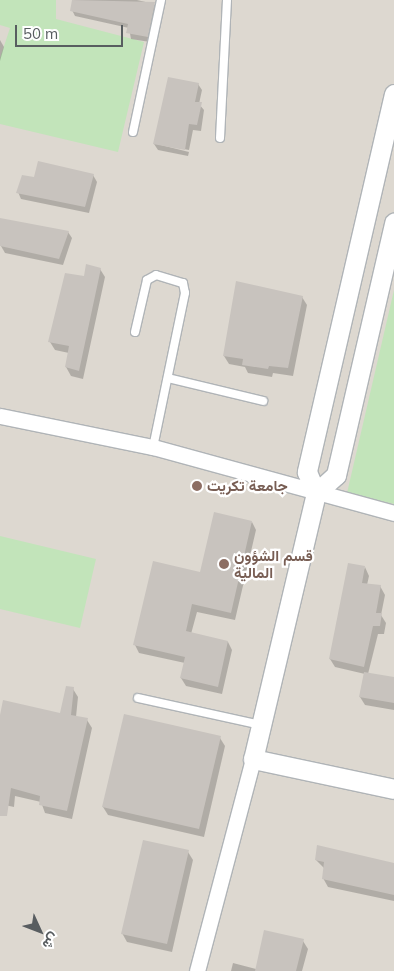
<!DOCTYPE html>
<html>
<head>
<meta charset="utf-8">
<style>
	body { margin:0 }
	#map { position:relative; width:394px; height:971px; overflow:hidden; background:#ebe6df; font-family:Mulish,Vazirmatn,sans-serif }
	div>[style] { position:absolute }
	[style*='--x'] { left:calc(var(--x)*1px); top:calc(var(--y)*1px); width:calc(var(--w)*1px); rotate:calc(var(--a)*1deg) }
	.education>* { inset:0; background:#ddd8d0 }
	.green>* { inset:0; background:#c2e4ba }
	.shadow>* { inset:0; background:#0003 }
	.building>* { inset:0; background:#c8c3be }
	.roads { filter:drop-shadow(1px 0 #b0b4b7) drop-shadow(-1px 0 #b0b4b7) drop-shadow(0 1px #b0b4b7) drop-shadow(0 -1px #b0b4b7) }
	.service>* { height:8px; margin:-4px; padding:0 4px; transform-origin:4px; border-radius:4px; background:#fff }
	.minor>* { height:15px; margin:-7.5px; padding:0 7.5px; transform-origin:7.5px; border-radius:7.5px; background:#fff }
	.tertiary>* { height:19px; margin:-9.5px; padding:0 9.5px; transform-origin:9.5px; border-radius:9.5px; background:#fff }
	.dots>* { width:14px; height:14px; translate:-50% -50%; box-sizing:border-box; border:2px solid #fff; border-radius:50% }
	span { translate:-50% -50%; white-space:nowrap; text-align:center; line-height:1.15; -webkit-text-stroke:4.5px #fff; paint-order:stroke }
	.education-label { font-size:15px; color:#785e54; font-weight:700 }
	.left { translate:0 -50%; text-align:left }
	.north { position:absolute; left:15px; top:906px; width:50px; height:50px; -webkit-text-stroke:4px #fff; paint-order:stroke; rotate:133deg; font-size:14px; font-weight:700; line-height:20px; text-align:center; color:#585d60 }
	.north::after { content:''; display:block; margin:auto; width:18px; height:22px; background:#585d60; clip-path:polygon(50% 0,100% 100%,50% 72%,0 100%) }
	.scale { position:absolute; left:15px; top:25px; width:108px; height:22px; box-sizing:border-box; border:2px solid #585d60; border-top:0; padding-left:6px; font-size:15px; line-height:18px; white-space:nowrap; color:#585d60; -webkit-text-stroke:4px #fff; paint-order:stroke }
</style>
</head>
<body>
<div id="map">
	<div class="education">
		<div style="clip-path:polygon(0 0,394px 0,394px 971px,0 971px)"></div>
	</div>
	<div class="green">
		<div style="clip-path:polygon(0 0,56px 0,56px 19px,144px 42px,118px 152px,0 124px,0 58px,10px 28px,0 25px)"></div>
		<div style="clip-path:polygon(394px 290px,394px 504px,347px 493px)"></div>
		<div style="clip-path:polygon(0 536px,96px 559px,80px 628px,0 609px)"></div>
	</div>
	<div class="shadow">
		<div style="clip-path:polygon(74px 0,137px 0,154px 4px,157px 9px,150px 42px,131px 39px,129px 28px,75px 16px,72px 10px)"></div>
		<div style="clip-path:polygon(0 40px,4px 47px,0 61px)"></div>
		<div style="clip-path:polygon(198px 84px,202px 90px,199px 104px,204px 110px,201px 131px,193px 130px,189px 150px,157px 144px,189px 152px,188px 156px,158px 150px,154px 144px)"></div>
		<div style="clip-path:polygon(93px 175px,97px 182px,89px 213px,21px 199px,18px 192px,35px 178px)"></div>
		<div style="clip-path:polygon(0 219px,68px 232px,72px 238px,63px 265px,5px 253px,1px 246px)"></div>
		<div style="clip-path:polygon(100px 269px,105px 277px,83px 379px,71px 376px,66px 367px,69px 353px,55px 350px,50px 342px,85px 278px)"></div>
		<div style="clip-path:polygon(302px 297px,307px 305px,293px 376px,273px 373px,272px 377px,248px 373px,245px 367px,229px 364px,224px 356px)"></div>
		<div style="clip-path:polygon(252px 522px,256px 530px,235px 620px,197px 612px,191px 634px,228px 642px,232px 650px,222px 694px,186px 686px,181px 678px,185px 663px,139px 653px,135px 645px)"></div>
		<div style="clip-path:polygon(365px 567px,369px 576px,367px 585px,380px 586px,385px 595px,381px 615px,386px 623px,384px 634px,378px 634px,368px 674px,394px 678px,394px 710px,365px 705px,360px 697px,365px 674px,335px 667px,330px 659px)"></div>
		<div style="clip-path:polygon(73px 689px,78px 697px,76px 717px,87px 720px,92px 728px,72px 819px,45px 813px,41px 802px,15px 796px,14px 807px,0 804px,0 719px,61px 714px)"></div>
		<div style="clip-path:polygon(220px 738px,225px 746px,204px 837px,108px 815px,103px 807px)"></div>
		<div style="clip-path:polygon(188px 852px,193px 860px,172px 952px,127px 942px,122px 933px)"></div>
		<div style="clip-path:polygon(316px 860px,394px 864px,394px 901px,328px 887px,323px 878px,325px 869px)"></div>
		<div style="clip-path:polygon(303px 941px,308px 949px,302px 971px,231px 971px,233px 963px,256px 969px)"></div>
	</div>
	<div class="building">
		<div style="clip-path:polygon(72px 0,155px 2px,148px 37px,126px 33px,128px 24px,70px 11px)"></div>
		<div style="clip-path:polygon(168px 77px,199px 83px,195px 102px,202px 102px,197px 125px,189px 124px,185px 150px,153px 144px)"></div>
		<div style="clip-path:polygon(38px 161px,94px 174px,85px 207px,16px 193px,22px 175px,34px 177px)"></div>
		<div style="clip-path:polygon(0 218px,69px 231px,59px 259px,0 246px)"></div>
		<div style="clip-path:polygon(86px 264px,101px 268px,79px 371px,65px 367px,69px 346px,48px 342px,65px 273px,84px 276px)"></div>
		<div style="clip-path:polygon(236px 281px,303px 296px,288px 368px,269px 366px,268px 369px,242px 365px,243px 359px,223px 356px)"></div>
		<div style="clip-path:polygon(214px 512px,252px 521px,231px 613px,192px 604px,186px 631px,228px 641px,218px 687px,180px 678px,185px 657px,133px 645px,153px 561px,200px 572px)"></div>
		<div style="clip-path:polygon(348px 563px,365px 566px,362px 583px,381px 585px,376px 613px,382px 613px,380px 626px,373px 626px,364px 667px,329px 659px)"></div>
		<div style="clip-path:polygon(364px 672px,394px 677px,394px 703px,359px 697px)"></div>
		<div style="clip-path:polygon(66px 686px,74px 687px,71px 715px,88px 718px,67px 811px,39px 805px,40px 796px,11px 788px,7px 816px,0 816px,0 715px,3px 700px,60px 713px)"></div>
		<div style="clip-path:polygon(124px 714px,221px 736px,199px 829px,102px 807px)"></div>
		<div style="clip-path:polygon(143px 840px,189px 850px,167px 944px,121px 934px)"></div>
		<div style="clip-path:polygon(317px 845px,394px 863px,394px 895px,322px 879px,324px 862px,315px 860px)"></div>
		<div style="clip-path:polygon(264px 930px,304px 939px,296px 971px,255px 971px)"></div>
	</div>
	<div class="roads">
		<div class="service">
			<div style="--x:133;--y:132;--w:135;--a:-78"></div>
			<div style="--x:220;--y:138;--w:138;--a:-87.1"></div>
			<div style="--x:135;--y:332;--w:53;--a:-77"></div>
			<div style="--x:147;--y:280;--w:10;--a:-29"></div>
			<div style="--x:156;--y:275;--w:28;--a:17"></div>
			<div style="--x:183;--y:283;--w:10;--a:79"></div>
			<div style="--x:185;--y:293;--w:157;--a:101.7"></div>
			<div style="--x:168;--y:378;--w:98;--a:13.6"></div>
			<div style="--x:138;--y:698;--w:126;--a:12.4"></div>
		</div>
		<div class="minor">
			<div style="--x:0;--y:416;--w:156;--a:11.5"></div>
			<div style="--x:153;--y:447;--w:250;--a:15.3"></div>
			<div style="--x:197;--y:971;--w:219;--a:-75.2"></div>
		</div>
		<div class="tertiary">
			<div style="--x:394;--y:94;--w:388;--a:103"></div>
			<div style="--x:307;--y:472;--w:23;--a:67"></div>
			<div style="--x:316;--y:493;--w:27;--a:-42"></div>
			<div style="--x:336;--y:475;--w:259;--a:-77"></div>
			<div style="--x:316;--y:493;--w:273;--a:103.3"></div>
			<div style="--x:253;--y:759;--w:144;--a:12"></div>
		</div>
	</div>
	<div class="dots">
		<div style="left:197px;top:486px;background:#8d6e63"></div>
		<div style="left:224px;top:564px;background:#8d6e63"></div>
	</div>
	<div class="education-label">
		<span class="left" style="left:207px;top:486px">جامعة تكريت</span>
		<span class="left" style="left:234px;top:564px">قسم الشؤون<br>المالية</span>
	</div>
	<div class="north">ش</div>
	<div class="scale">50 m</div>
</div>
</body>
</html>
